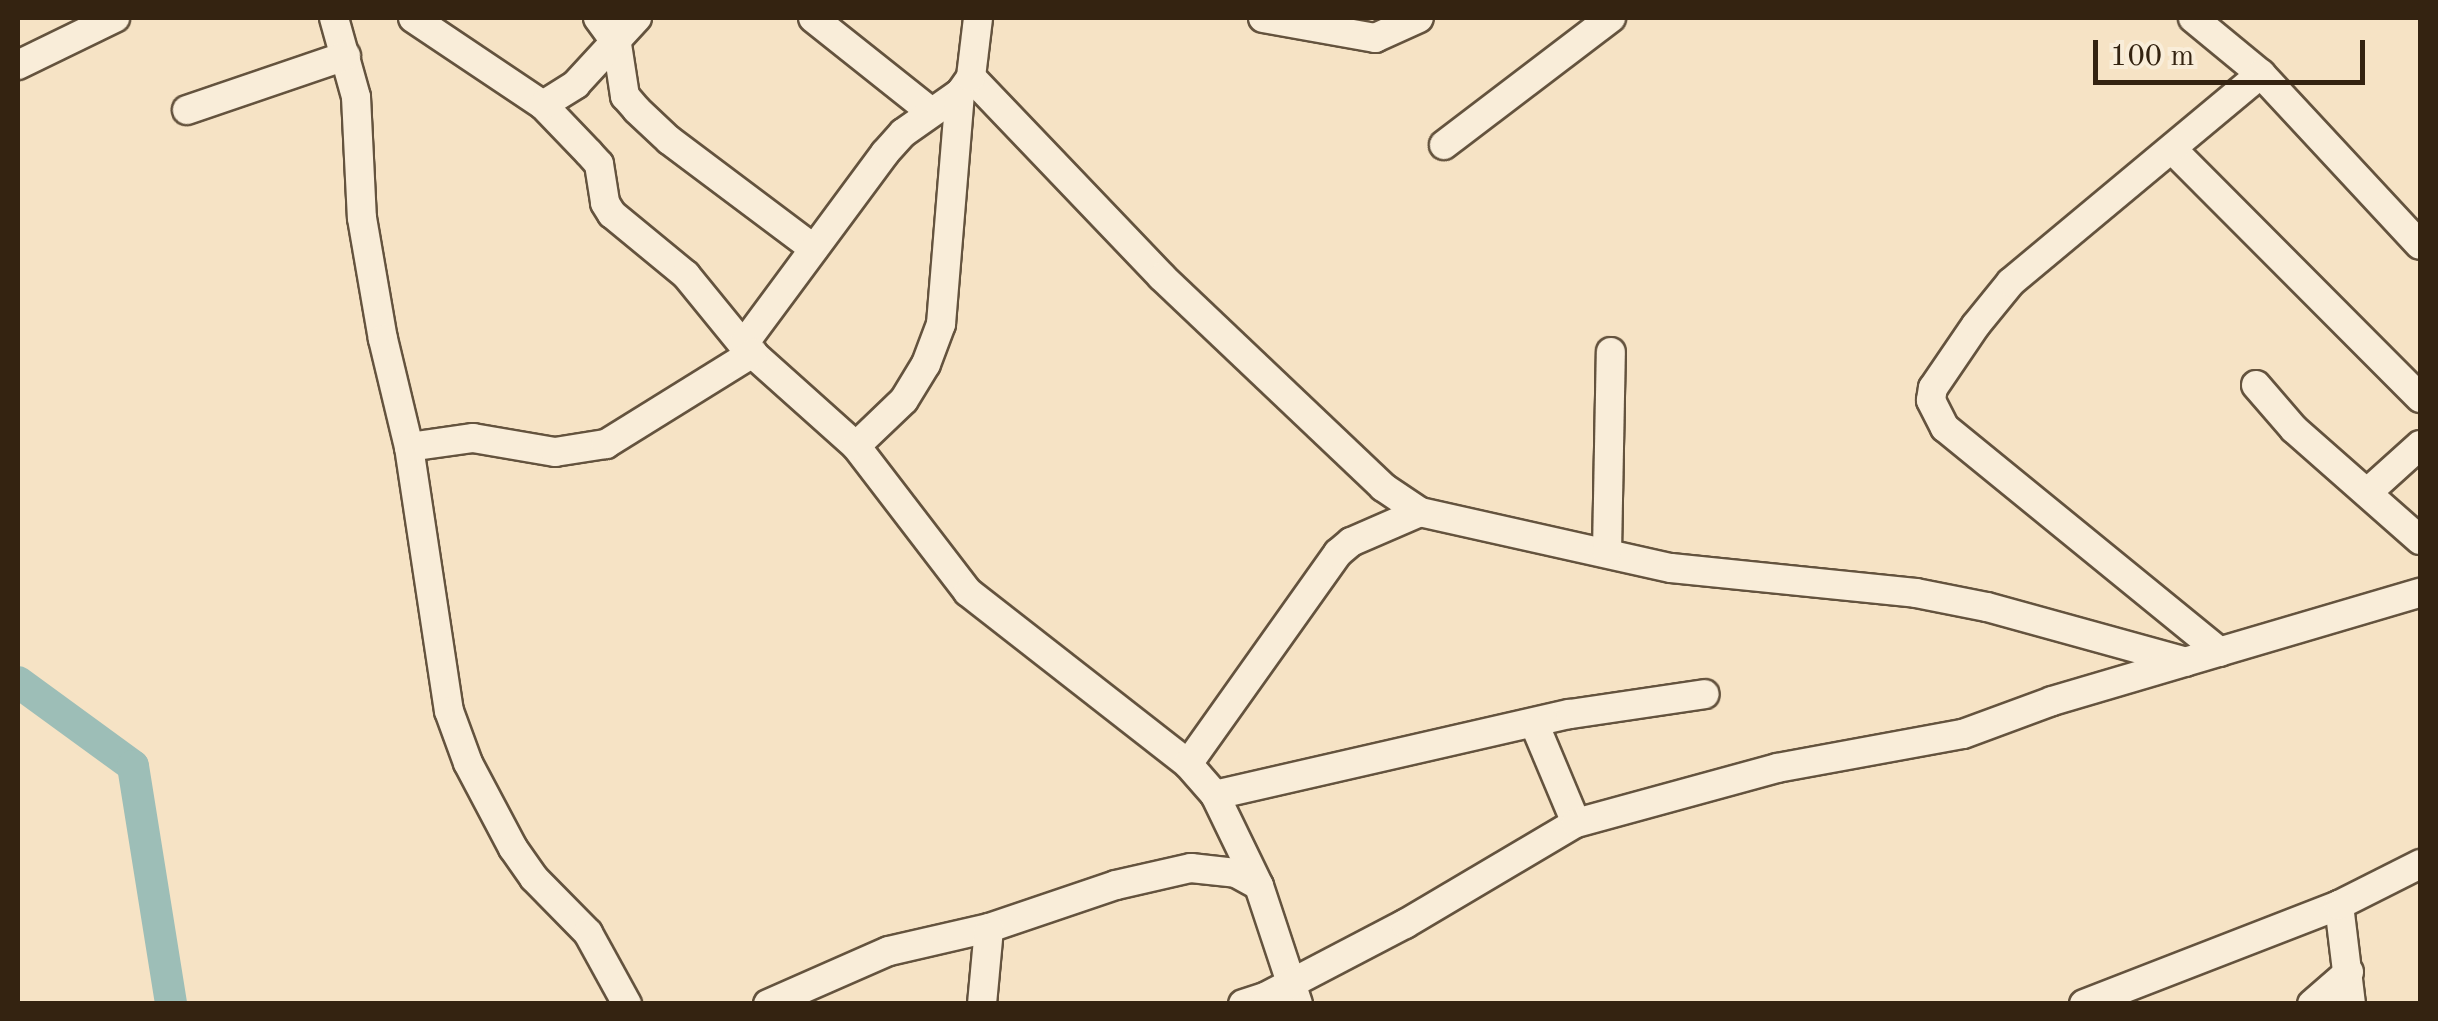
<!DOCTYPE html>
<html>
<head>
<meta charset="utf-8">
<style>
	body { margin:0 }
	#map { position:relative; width:2438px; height:1021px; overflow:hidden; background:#f6e3c5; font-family:"Old Standard TT",serif }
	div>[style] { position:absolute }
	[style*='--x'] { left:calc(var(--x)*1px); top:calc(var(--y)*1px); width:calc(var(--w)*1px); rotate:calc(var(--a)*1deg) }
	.river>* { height:32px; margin:-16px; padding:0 16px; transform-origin:16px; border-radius:16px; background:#9dbeb7 }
	.roads { filter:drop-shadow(2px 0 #64533e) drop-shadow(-2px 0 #64533e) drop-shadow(0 2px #64533e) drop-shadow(0 -2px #64533e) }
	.minor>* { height:28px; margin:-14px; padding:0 14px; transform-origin:14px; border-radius:14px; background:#f9edd9 }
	span { translate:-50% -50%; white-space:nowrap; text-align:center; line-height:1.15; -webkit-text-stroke:9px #f9edd9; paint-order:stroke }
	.frame { position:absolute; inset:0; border:20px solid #342311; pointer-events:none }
	.scale { position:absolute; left:2093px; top:40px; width:272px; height:45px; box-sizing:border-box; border:5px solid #342311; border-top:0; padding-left:12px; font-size:30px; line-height:35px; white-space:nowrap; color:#342311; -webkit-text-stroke:8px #f9edd9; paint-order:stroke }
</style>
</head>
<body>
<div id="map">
	<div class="river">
		<div style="--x:18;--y:682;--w:142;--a:36.1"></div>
		<div style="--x:133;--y:766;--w:241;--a:80.9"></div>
	</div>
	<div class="roads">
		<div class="minor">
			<div style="--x:334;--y:18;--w:82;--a:74.4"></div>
			<div style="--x:356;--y:97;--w:121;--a:87.2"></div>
			<div style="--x:362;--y:218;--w:123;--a:80.2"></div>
			<div style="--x:383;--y:339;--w:111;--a:76.5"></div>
			<div style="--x:409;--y:447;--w:267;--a:81.4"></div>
			<div style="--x:449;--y:711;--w:55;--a:69.9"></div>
			<div style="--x:468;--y:763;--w:96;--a:62.1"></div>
			<div style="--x:513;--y:848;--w:37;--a:55"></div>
			<div style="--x:534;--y:878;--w:77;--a:45.5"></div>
			<div style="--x:588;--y:933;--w:81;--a:61.2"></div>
			<div style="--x:413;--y:18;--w:156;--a:33.8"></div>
			<div style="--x:543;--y:105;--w:66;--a:46.2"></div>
			<div style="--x:589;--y:153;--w:15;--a:48"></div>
			<div style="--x:599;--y:164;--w:39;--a:81"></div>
			<div style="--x:605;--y:203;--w:13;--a:58"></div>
			<div style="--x:612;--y:214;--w:96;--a:39.5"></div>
			<div style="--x:686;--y:275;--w:90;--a:50.8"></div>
			<div style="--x:743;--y:345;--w:152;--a:41.8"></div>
			<div style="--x:856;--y:446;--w:184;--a:52.5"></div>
			<div style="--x:968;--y:592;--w:279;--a:38"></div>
			<div style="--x:1188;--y:764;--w:41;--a:48.9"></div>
			<div style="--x:1215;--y:795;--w:101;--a:64.2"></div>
			<div style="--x:1259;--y:886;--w:124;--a:71.7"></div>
			<div style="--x:598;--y:18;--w:32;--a:54"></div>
			<div style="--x:617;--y:44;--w:53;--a:81.3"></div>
			<div style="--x:625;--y:96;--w:18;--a:49"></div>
			<div style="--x:637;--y:110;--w:44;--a:43.2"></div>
			<div style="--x:669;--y:140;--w:181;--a:36.9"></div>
			<div style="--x:813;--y:18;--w:151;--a:38.5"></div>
			<div style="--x:1263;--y:18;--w:114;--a:10.1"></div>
			<div style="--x:1375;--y:38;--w:48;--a:-24.4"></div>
			<div style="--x:2193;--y:18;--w:88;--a:39.5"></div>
			<div style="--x:2261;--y:74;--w:233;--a:47.1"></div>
			<div style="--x:18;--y:65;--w:108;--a:-25.9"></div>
			<div style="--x:971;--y:77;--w:277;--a:46.3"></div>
			<div style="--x:1162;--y:277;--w:305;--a:43.5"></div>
			<div style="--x:1383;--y:487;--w:45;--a:34"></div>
			<div style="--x:1420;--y:512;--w:257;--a:12.6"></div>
			<div style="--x:1671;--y:568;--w:246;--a:5.8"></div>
			<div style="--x:1916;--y:593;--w:72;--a:11.2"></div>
			<div style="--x:1987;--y:607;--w:206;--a:15.4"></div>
			<div style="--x:543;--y:105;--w:39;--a:-32"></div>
			<div style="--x:576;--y:84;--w:90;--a:-47.3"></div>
			<div style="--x:187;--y:110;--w:168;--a:-18.8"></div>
			<div style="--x:1444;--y:145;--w:210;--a:-37.3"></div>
			<div style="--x:2174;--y:151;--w:349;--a:45.1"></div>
			<div style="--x:743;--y:345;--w:239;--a:-53.5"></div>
			<div style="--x:885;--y:153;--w:27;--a:-48"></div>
			<div style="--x:903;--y:133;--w:70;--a:-35.1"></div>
			<div style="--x:2256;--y:385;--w:58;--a:49.2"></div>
			<div style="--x:2294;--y:429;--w:168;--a:41.4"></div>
			<div style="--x:856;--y:446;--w:66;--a:-43.8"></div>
			<div style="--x:904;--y:400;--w:42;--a:-58.6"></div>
			<div style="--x:926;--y:364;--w:43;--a:-69.4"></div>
			<div style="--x:941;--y:324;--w:232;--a:-85.3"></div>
			<div style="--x:960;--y:93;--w:19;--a:-55"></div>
			<div style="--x:971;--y:77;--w:59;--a:-83.2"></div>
			<div style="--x:409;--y:447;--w:65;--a:-8"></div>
			<div style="--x:473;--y:438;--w:83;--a:9.7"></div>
			<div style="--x:555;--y:452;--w:52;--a:-8.9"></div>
			<div style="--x:606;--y:444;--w:173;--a:-31.8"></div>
			<div style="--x:2368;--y:492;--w:70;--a:-42.1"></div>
			<div style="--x:1607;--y:552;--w:200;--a:-88.9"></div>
			<div style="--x:2220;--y:652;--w:355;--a:-140.8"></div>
			<div style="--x:1945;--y:428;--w:31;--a:-117"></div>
			<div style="--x:1931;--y:400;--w:12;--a:-81"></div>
			<div style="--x:1933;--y:388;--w:76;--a:-55.7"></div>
			<div style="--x:1976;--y:325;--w:55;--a:-50.9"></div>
			<div style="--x:2011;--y:282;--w:325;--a:-39.8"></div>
			<div style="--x:1534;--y:723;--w:108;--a:67.2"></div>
			<div style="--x:1188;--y:764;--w:259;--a:-54.6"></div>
			<div style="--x:1338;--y:553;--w:17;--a:-40"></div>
			<div style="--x:1351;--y:542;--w:75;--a:-23.5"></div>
			<div style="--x:1215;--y:795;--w:364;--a:-12.9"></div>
			<div style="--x:1570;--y:714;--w:136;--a:-8.4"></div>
			<div style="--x:2339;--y:905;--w:100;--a:83.1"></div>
			<div style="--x:768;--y:1004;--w:132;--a:-23.7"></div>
			<div style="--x:889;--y:951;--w:103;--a:-13"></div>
			<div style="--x:989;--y:928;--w:134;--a:-18.7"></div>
			<div style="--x:1116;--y:885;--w:77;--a:-12.8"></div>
			<div style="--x:1191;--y:868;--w:45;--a:6.3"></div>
			<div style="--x:1236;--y:873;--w:26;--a:29"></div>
			<div style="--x:982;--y:1004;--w:76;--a:-84.7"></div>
			<div style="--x:1243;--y:1004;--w:25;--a:-18"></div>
			<div style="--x:1267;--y:996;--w:156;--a:-27.6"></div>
			<div style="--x:1405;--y:924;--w:199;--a:-30.6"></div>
			<div style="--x:1576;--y:823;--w:208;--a:-15.3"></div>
			<div style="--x:1777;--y:768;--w:189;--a:-10.4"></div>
			<div style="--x:1963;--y:734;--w:95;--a:-20.3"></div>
			<div style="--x:2052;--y:701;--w:384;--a:-16.4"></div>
			<div style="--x:2084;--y:1004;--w:274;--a:-21.2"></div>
			<div style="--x:2339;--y:905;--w:91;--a:-26.8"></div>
			<div style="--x:2312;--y:1004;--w:49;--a:-40.9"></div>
		</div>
	</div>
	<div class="frame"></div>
	<div class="scale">100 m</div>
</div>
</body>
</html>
